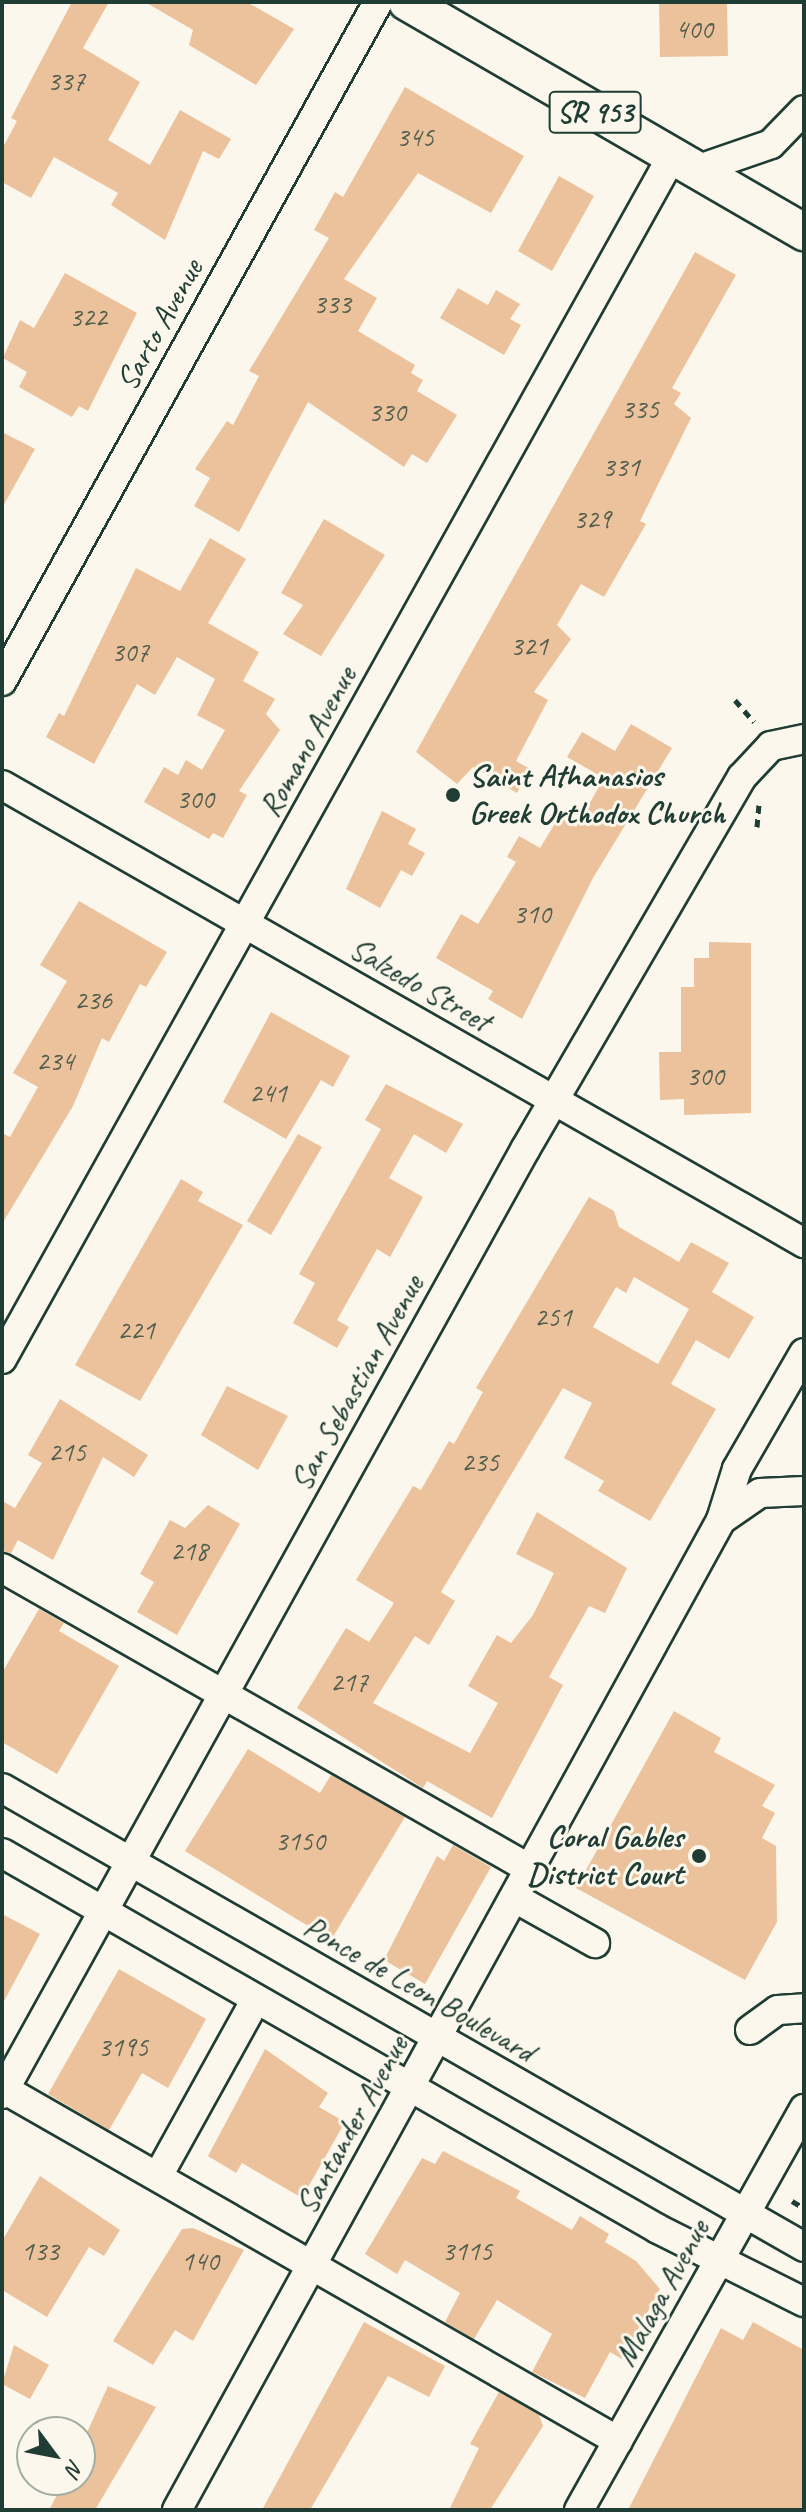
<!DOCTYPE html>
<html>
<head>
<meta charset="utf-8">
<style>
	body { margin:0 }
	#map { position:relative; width:806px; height:2512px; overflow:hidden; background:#fbf7ec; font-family:Caveat,sans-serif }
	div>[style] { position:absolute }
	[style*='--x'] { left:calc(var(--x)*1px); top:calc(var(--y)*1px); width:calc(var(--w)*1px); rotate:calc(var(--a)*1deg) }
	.building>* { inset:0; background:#ecc29c }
	.path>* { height:5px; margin-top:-2.5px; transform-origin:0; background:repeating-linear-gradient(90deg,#1f3d34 0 8px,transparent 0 14px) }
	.roads { filter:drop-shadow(2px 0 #1f3d34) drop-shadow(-2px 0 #1f3d34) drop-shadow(0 2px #1f3d34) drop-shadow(0 -2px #1f3d34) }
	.minor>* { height:28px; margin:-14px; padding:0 14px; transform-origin:14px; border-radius:14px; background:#fbf7ec }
	.major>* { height:36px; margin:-18px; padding:0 18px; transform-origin:18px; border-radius:18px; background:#fbf7ec }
	.dots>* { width:22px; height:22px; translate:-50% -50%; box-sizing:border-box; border:4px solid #fbf7ec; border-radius:50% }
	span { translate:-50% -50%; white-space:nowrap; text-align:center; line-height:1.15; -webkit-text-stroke:6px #fbf7ec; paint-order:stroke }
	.number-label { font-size:28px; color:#525e4e }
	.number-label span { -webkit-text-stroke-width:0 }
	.shield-label span { padding:2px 6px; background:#fbf7ec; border:2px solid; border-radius:6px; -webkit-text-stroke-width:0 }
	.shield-label { font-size:30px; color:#1f3d34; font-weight:700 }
	.street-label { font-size:32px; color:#1f3d34 }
	.poi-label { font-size:32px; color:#1f3d34; font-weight:700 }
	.left { translate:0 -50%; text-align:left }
	.right { translate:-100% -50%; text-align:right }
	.frame { position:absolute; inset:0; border:4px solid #1f3d34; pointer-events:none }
	.north { position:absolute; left:16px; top:2416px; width:80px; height:80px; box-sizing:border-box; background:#fbf7ec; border:2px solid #a3ada2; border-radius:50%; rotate:122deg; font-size:22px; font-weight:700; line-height:32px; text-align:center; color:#1f3d34 }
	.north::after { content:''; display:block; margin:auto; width:28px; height:36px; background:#1f3d34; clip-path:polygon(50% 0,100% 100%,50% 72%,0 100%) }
</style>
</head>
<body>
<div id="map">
	<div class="building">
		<div style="clip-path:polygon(72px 2px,109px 2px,83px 48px,140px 82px,108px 140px,150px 165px,180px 110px,231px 139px,219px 159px,203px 151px,165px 240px,111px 205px,118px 193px,54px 157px,31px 198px,2px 182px,2px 149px,17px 121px,11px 118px)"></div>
		<div style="clip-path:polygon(145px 2px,247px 2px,294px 29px,256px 85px,189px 45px,193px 30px)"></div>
		<div style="clip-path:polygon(659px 2px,727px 2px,728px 56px,660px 57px)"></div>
		<div style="clip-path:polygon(405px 87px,524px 156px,491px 213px,418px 173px,344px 279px,377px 298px,358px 331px,415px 365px,411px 373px,423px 380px,417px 391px,457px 415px,427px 463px,412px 454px,404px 467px,308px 402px,239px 532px,194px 506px,210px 478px,195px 469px,227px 421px,233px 425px,259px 376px,249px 371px,329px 238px,314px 230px,335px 192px,343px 197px)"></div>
		<div style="clip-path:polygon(559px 176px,594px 196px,552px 271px,518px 251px)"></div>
		<div style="clip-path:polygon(695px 252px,736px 275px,672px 388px,681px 393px,674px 404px,691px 418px,640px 521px,646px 524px,604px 597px,581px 584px,557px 625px,571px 639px,534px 692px,548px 700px,516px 761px,530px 769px,517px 793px,473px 767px,457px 784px,416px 752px)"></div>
		<div style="clip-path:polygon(65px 273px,137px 313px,88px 411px,79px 406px,72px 417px,19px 387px,27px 372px,3px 358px,20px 320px,34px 328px)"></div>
		<div style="clip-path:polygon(458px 288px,488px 305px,496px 290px,520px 304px,510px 319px,521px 325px,504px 355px,440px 318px)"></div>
		<div style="clip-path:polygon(2px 432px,35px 449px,2px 508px)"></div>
		<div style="clip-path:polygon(324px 519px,385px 555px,321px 656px,283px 634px,303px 605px,281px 593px)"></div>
		<div style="clip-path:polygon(210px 538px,246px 559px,208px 623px,259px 652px,243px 681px,275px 699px,266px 714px,280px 730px,239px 791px,247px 795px,223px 838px,213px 833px,209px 839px,144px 802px,164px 767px,178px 775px,186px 760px,202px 770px,225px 730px,197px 715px,215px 679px,177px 657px,155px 695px,137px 684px,94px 764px,46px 737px,59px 713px,64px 716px,136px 568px,180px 591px)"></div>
		<div style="clip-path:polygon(631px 724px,672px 748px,593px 878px,522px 1019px,488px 999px,493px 991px,436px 958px,461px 914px,478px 924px,516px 862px,507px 857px,519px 836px,540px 848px,559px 817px,576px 827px,604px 778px,567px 757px,582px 732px,615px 751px)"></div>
		<div style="clip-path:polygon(382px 811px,416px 829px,408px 844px,425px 853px,412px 876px,401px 870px,380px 908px,346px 889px)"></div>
		<div style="clip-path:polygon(79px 901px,167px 952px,146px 987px,140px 984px,109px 1042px,102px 1038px,73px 1106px,2px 1224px,2px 1133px,10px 1137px,38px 1087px,13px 1073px,67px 981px,40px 965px)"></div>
		<div style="clip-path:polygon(709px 942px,751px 943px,751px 1113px,684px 1115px,684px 1099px,660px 1100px,659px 1052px,681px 1052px,681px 987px,694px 987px,694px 958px,709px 958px)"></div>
		<div style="clip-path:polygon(271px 1012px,350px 1056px,333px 1087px,321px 1080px,286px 1139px,223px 1102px)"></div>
		<div style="clip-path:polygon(386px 1084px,463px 1124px,446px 1153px,414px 1134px,389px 1178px,423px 1197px,390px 1257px,377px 1249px,337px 1320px,349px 1327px,337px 1348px,293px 1323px,315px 1283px,299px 1274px,381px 1129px,365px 1120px)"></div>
		<div style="clip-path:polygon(298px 1134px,322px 1147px,271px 1235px,247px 1221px)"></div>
		<div style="clip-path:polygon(181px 1179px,203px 1192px,198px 1201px,243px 1225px,140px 1401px,75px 1365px)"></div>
		<div style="clip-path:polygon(evenodd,589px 1197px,614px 1211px,619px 1227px,679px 1262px,691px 1242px,729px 1263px,712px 1292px,754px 1317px,729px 1359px,696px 1340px,671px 1384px,716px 1409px,650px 1521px,598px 1491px,604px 1481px,564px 1458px,592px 1403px,563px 1388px,441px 1592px,455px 1601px,429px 1645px,415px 1636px,373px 1703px,470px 1753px,498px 1703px,468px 1686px,497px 1635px,511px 1643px,533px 1615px,554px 1573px,516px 1554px,537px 1512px,627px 1568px,605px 1613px,589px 1606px,549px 1677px,563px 1685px,492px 1818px,427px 1781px,423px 1788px,297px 1708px,346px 1628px,369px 1642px,394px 1603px,356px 1580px,413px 1486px,421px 1490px,449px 1441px,454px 1444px,483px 1392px,476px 1388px,589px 1197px,634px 1277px,689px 1309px,658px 1364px,593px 1327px,616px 1287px,626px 1293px,634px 1277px)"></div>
		<div style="clip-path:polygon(227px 1386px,288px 1416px,258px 1470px,201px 1435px)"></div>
		<div style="clip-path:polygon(60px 1399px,148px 1455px,134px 1477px,103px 1457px,53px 1560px,18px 1540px,11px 1553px,2px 1551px,2px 1501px,15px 1508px,42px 1463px,28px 1455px)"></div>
		<div style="clip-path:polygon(208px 1505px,240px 1524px,177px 1635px,137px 1612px,154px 1582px,140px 1574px,170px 1520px,185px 1528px)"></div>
		<div style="clip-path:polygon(39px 1609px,64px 1623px,59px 1631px,119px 1666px,57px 1774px,2px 1742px,2px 1673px)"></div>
		<div style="clip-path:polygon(674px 1711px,721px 1738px,714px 1752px,775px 1785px,762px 1806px,775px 1813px,762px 1838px,776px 1846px,777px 1922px,745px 1980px,576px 1888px)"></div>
		<div style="clip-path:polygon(248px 1749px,320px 1793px,331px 1775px,405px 1817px,331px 1940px,185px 1851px)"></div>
		<div style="clip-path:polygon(453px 1845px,491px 1867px,425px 1984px,384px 1960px,437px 1856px,444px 1861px)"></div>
		<div style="clip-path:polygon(2px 1914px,40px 1934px,2px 2005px)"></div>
		<div style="clip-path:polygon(119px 1969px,206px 2019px,168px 2088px,142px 2073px,109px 2130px,48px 2094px)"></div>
		<div style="clip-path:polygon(265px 2049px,328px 2093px,319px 2107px,345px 2122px,302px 2198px,242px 2163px,236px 2173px,208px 2156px)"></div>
		<div style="clip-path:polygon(443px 2151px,520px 2191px,516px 2198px,572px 2230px,580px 2216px,609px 2234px,605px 2242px,636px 2261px,660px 2289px,622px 2359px,610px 2352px,585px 2398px,532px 2372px,552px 2334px,497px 2300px,474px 2339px,445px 2322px,460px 2293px,405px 2260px,397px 2274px,365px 2254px,422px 2158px,435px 2164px)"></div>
		<div style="clip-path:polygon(40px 2176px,120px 2230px,104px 2256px,89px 2247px,47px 2317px,2px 2290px,2px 2241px)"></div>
		<div style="clip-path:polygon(193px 2228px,244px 2250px,193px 2341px,175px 2330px,153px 2365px,113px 2341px,182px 2229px)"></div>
		<div style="clip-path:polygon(364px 2322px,445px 2366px,429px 2397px,388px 2376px,310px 2510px,262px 2510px)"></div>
		<div style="clip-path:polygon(753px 2322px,804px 2350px,804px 2510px,628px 2510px,721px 2328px,743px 2340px)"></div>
		<div style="clip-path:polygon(14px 2345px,49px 2365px,30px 2399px,2px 2384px)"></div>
		<div style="clip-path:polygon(108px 2386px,156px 2407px,95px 2510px,49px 2510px,57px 2495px,29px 2480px,80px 2480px,80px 2448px)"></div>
		<div style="clip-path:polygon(499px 2392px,539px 2415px,543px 2426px,490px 2510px,449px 2510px,479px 2448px,470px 2444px)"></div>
	</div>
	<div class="path">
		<div style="--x:735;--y:700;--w:29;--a:49"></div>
		<div style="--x:757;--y:827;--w:22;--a:-85"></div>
		<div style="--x:792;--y:2201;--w:14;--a:30"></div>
	</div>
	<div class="roads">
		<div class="minor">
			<div style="--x:696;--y:170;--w:79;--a:-19.1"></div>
			<div style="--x:771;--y:144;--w:47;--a:-45.9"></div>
			<div style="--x:2;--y:681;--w:776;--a:-61.02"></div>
			<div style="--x:2;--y:785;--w:924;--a:29.73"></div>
			<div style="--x:2;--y:1359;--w:1377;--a:-60.88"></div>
			<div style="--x:721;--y:1520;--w:47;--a:-34.7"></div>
			<div style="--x:760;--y:1493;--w:44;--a:-2.6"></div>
			<div style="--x:2;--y:1568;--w:608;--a:29.69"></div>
			<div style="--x:2;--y:1788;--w:924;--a:29.78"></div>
			<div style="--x:2;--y:1853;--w:756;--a:29.82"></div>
			<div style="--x:658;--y:2229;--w:163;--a:26.6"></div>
			<div style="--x:515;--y:1898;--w:92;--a:29.4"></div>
			<div style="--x:750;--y:2030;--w:34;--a:-36"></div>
			<div style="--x:778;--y:2010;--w:26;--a:-4"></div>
			<div style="--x:2;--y:2088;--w:710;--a:29.81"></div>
			<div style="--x:2;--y:2094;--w:1081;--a:-61.02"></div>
			<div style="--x:526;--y:1148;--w:429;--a:-59.8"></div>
			<div style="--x:742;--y:777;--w:42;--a:-46.9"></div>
			<div style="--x:771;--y:746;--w:34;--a:-12"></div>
			<div style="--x:158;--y:2176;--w:202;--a:-61"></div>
			<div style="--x:177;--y:2510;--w:1130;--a:-61.21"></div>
			<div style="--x:721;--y:1520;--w:53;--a:-72.6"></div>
			<div style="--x:737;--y:1469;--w:134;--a:-60"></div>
			<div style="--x:579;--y:2510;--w:460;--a:-60.7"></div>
		</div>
		<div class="major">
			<div style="--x:407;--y:2;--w:459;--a:30.1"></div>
		</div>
	</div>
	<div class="dots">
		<div style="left:453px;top:795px;background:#1f3d34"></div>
		<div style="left:699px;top:1856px;background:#1f3d34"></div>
	</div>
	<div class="number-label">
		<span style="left:694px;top:29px">400</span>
		<span style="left:66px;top:81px">337</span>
		<span style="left:415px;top:137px">345</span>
		<span style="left:332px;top:304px">333</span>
		<span style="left:88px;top:317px">322</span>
		<span style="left:640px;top:409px">335</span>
		<span style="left:387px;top:412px">330</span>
		<span style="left:621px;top:467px">331</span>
		<span style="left:592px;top:519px">329</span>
		<span style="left:529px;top:646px">321</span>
		<span style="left:130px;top:652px">307</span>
		<span style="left:195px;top:799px">300</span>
		<span style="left:532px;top:914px">310</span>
		<span style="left:93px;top:1000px">236</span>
		<span style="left:55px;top:1061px">234</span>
		<span style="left:705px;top:1076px">300</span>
		<span style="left:268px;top:1093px">241</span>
		<span style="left:553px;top:1317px">251</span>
		<span style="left:136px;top:1330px">221</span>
		<span style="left:67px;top:1452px">215</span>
		<span style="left:480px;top:1462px">235</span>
		<span style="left:189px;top:1551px">218</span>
		<span style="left:349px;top:1682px">217</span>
		<span style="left:300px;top:1841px">3150</span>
		<span style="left:123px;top:2047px">3195</span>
		<span style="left:40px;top:2251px">133</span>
		<span style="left:467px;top:2251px">3115</span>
		<span style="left:200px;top:2261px">140</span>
	</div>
	<div class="shield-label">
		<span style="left:595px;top:112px">SR 953</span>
	</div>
	<div class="street-label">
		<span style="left:160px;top:325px;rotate:-61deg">Sarto Avenue</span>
		<span style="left:308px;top:742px;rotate:-61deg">Romano Avenue</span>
		<span style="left:420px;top:985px;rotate:30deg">Salzedo Street</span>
		<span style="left:357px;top:1383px;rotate:-61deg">San Sebastian Avenue</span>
		<span style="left:419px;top:1989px;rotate:30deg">Ponce de Leon Boulevard</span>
		<span style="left:352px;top:2125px;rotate:-61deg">Santander Avenue</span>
		<span style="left:662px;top:2293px;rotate:-61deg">Malaga Avenue</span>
	</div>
	<div class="poi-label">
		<span class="left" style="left:469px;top:795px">Saint Athanasios<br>Greek Orthodox Church</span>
		<span class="right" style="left:683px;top:1856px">Coral Gables<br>District Court</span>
	</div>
	<div class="frame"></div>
	<div class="north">N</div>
</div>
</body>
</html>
